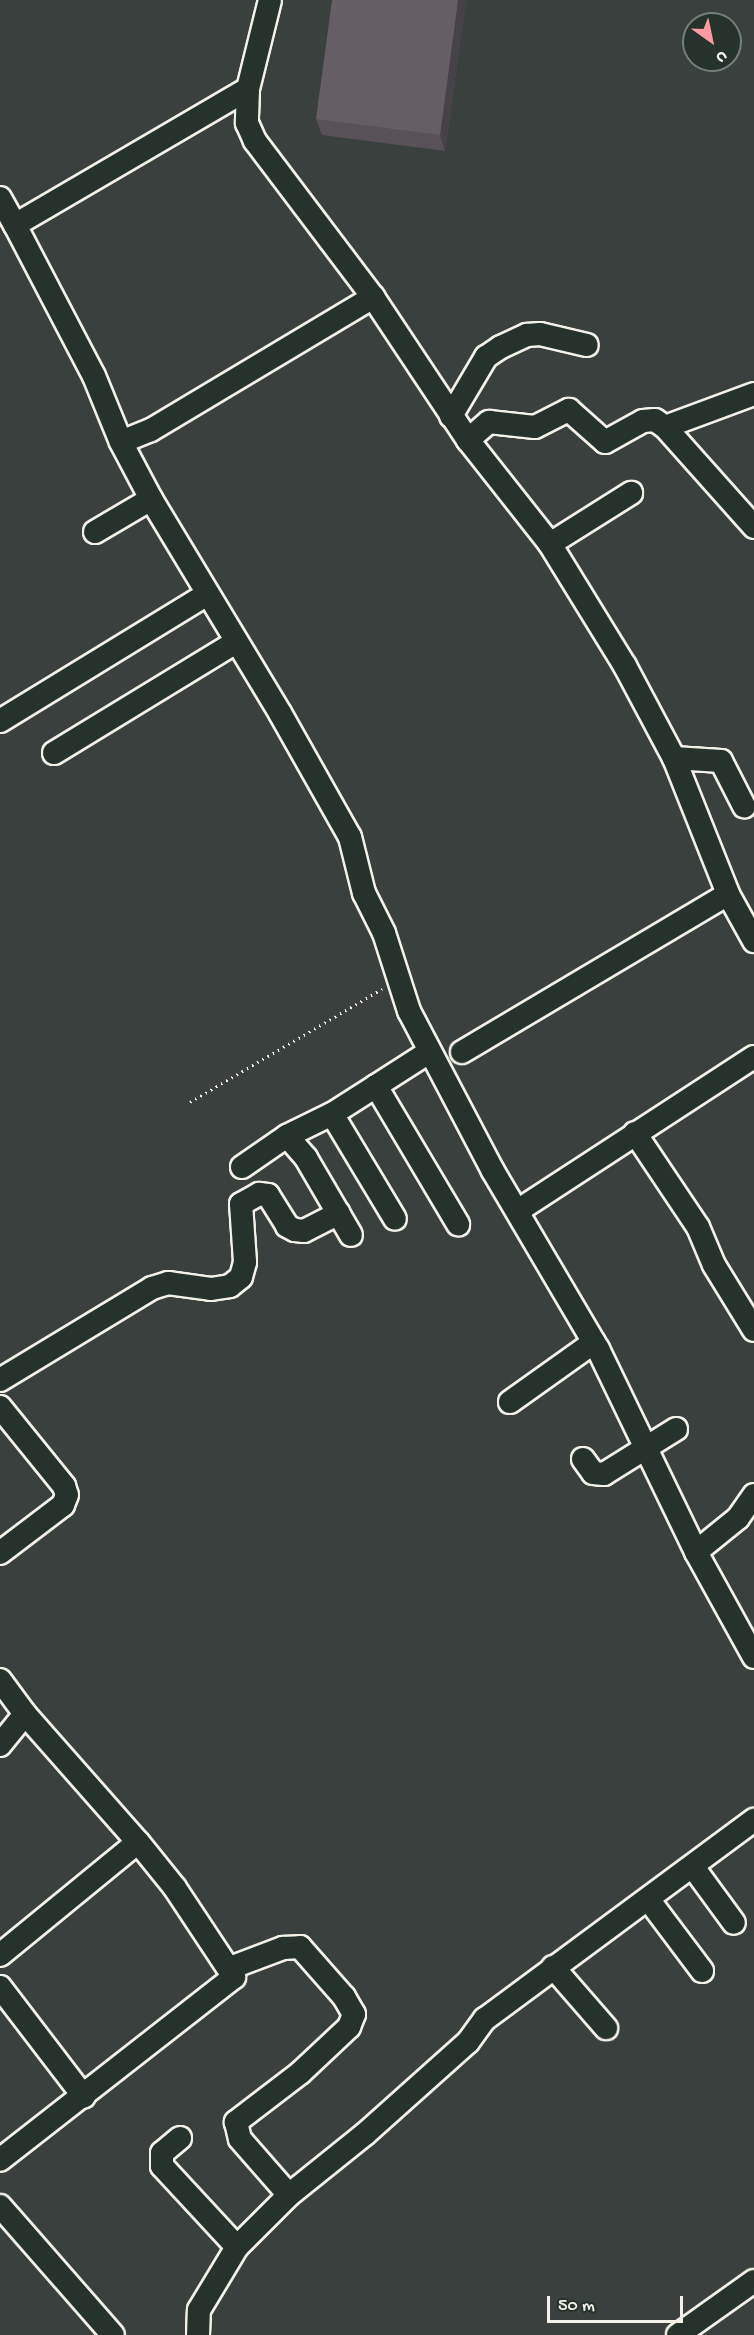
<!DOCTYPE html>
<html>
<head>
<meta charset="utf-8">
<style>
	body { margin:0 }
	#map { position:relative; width:754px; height:2335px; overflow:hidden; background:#39403e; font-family:"Gochi Hand",sans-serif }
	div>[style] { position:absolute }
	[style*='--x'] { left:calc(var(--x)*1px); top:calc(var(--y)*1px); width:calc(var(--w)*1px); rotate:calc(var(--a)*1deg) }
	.path>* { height:3px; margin-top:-1.5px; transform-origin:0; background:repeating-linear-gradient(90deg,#f4f1e8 0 1.5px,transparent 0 6px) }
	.roads { filter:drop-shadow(2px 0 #f4f1e8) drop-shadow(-2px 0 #f4f1e8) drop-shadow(0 2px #f4f1e8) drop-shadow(0 -2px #f4f1e8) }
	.minor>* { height:22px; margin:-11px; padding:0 11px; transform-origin:11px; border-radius:11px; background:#26332d }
	.wall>* { inset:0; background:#585157 }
	.shaded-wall>* { inset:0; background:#474247 }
	.building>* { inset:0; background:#665e65 }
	span { translate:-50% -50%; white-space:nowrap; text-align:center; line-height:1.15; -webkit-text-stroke:4.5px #26332d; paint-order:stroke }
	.north { position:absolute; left:682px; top:12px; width:60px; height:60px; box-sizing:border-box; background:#26332d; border:2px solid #787f78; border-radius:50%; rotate:147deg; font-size:16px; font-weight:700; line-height:24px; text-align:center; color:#f4f1e8 }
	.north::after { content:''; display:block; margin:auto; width:21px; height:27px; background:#ff9aa2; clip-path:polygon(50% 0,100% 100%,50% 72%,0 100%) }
	.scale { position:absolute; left:547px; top:2296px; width:136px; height:27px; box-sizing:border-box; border:3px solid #f4f1e8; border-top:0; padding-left:8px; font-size:18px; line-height:21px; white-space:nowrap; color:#f4f1e8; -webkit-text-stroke:4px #26332d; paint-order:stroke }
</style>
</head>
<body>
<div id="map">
	<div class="path">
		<div style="--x:190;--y:1102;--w:223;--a:-30.5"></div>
	</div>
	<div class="roads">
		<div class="minor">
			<div style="--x:270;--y:0;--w:92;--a:103.9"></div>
			<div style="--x:248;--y:89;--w:34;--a:92"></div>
			<div style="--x:247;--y:123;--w:20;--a:66"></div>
			<div style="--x:255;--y:141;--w:196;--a:52.9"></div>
			<div style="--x:373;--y:297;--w:172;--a:56.4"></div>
			<div style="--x:468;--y:440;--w:132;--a:51.7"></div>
			<div style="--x:550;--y:544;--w:143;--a:58.4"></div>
			<div style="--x:625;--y:666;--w:104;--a:62"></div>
			<div style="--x:674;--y:758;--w:146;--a:68.3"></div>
			<div style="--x:728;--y:894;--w:54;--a:61"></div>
			<div style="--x:0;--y:198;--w:31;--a:61"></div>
			<div style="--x:15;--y:225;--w:270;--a:-30.3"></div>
			<div style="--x:15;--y:225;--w:170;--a:62.4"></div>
			<div style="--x:94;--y:376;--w:71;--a:67.8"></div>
			<div style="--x:121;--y:442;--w:32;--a:-22"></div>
			<div style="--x:151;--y:430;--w:259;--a:-30.9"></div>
			<div style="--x:451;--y:416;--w:69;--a:-59.3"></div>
			<div style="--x:486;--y:357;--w:18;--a:-34"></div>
			<div style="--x:501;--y:347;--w:29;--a:-25"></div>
			<div style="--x:527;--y:335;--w:13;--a:-4"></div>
			<div style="--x:540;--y:334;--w:48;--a:13.2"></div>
			<div style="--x:665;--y:427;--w:95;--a:-20.3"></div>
			<div style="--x:468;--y:440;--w:28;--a:-41"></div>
			<div style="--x:489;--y:422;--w:46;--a:6.2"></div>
			<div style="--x:535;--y:427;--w:38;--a:-27"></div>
			<div style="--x:569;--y:410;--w:48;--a:41.6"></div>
			<div style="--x:605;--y:442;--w:43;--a:-28.9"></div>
			<div style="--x:643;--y:421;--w:12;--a:-5"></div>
			<div style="--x:655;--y:420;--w:12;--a:35"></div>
			<div style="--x:665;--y:427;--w:134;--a:48.3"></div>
			<div style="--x:121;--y:442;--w:64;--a:62.2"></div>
			<div style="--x:151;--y:499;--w:250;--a:58.9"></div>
			<div style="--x:280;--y:713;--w:142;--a:60.6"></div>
			<div style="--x:350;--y:837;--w:58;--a:76"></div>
			<div style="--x:364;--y:893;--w:45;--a:63.4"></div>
			<div style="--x:384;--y:933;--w:82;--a:72.2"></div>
			<div style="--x:409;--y:1011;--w:181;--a:62.3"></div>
			<div style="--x:493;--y:1171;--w:207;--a:59.5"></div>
			<div style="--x:598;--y:1349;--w:225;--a:64.2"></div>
			<div style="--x:696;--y:1552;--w:120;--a:61.1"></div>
			<div style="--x:95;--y:532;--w:65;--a:-30.5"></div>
			<div style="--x:550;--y:544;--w:96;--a:-32.2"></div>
			<div style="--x:0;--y:721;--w:243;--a:-31.5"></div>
			<div style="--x:54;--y:753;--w:213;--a:-31.4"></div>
			<div style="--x:674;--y:758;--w:47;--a:3.7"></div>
			<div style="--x:721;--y:761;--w:51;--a:62.9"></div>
			<div style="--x:429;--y:1052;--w:63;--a:147.3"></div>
			<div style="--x:376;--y:1086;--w:161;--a:59.3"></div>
			<div style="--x:462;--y:1052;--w:309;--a:-30.7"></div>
			<div style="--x:376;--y:1086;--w:52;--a:147.5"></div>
			<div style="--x:332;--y:1114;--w:122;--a:59"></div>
			<div style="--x:635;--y:1133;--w:113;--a:56.2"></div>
			<div style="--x:698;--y:1227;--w:41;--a:67.2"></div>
			<div style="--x:714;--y:1265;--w:76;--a:58.4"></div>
			<div style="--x:287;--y:1136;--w:29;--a:49"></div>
			<div style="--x:306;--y:1158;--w:89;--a:59.7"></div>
			<div style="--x:242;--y:1167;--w:55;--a:-34.6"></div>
			<div style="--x:287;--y:1136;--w:50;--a:-26.1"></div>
			<div style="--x:519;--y:1210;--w:280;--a:-33.1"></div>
			<div style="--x:0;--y:1380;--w:178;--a:-31.2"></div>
			<div style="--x:152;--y:1288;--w:17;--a:-17"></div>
			<div style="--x:168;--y:1283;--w:43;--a:7.9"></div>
			<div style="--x:211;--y:1289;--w:19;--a:-9"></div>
			<div style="--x:230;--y:1286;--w:14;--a:-39"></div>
			<div style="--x:241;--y:1277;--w:16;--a:-75"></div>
			<div style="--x:245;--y:1262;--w:58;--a:-93.9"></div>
			<div style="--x:241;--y:1204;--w:21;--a:-29"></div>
			<div style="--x:259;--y:1194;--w:9;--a:6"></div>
			<div style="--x:268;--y:1195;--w:36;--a:58"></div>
			<div style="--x:287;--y:1226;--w:9;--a:27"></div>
			<div style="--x:295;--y:1230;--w:9;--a:6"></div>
			<div style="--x:304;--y:1231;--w:39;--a:-27"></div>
			<div style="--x:510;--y:1402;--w:103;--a:-35.5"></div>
			<div style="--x:0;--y:1407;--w:102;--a:51"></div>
			<div style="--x:64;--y:1486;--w:9;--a:72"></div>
			<div style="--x:67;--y:1495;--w:11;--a:112"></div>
			<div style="--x:63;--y:1505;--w:79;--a:142.7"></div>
			<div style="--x:583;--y:1459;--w:17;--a:54"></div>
			<div style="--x:593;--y:1473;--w:11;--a:5"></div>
			<div style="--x:604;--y:1474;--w:85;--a:-32"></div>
			<div style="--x:696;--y:1552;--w:54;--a:-39"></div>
			<div style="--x:738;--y:1518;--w:28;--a:-55"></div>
			<div style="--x:0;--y:1680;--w:42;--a:53.7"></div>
			<div style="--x:25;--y:1714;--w:40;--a:129"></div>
			<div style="--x:25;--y:1714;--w:171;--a:48.6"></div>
			<div style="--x:693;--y:1867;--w:69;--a:53.8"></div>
			<div style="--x:648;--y:1899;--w:90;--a:53.1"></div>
			<div style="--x:0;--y:1955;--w:178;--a:-39.3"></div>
			<div style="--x:138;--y:1842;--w:59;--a:51.2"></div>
			<div style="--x:175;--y:1888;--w:107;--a:56.5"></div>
			<div style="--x:234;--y:1977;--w:297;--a:142"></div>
			<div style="--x:553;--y:1967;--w:81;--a:49"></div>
			<div style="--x:230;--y:1968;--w:57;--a:-20.7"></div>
			<div style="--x:283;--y:1948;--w:17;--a:-3"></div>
			<div style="--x:300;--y:1947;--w:67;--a:48.7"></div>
			<div style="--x:344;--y:1997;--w:20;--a:60"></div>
			<div style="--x:354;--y:2014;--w:14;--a:111"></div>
			<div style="--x:349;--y:2027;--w:67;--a:136.8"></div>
			<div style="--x:300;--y:2073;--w:81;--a:142.6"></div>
			<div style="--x:236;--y:2122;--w:17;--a:77"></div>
			<div style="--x:240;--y:2139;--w:74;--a:48.8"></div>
			<div style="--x:0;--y:1987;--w:138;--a:52.6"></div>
			<div style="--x:180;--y:2138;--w:23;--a:140"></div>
			<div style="--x:162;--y:2153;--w:13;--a:90"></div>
			<div style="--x:162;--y:2166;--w:110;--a:47.2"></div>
			<div style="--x:0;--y:2206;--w:171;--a:48.8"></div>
			<div style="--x:198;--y:2335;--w:25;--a:-88"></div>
			<div style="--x:199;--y:2310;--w:74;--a:-58.9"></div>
			<div style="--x:237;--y:2247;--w:74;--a:-45"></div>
			<div style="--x:289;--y:2195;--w:97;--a:-38.8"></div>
			<div style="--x:365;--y:2134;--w:138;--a:-41.8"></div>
			<div style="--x:468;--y:2042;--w:29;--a:-54"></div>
			<div style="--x:485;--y:2019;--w:335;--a:-36.5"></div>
			<div style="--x:678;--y:2335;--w:93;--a:-35.4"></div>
		</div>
	</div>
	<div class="wall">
		<div style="clip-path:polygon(466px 0,445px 151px,322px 135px,316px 119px)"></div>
	</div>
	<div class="shaded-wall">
		<div style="clip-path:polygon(458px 0,466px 0,445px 151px,440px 135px)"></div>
	</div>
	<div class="building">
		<div style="clip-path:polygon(332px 0,458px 0,440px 135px,316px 119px)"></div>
	</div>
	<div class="north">U</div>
	<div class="scale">50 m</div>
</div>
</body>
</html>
